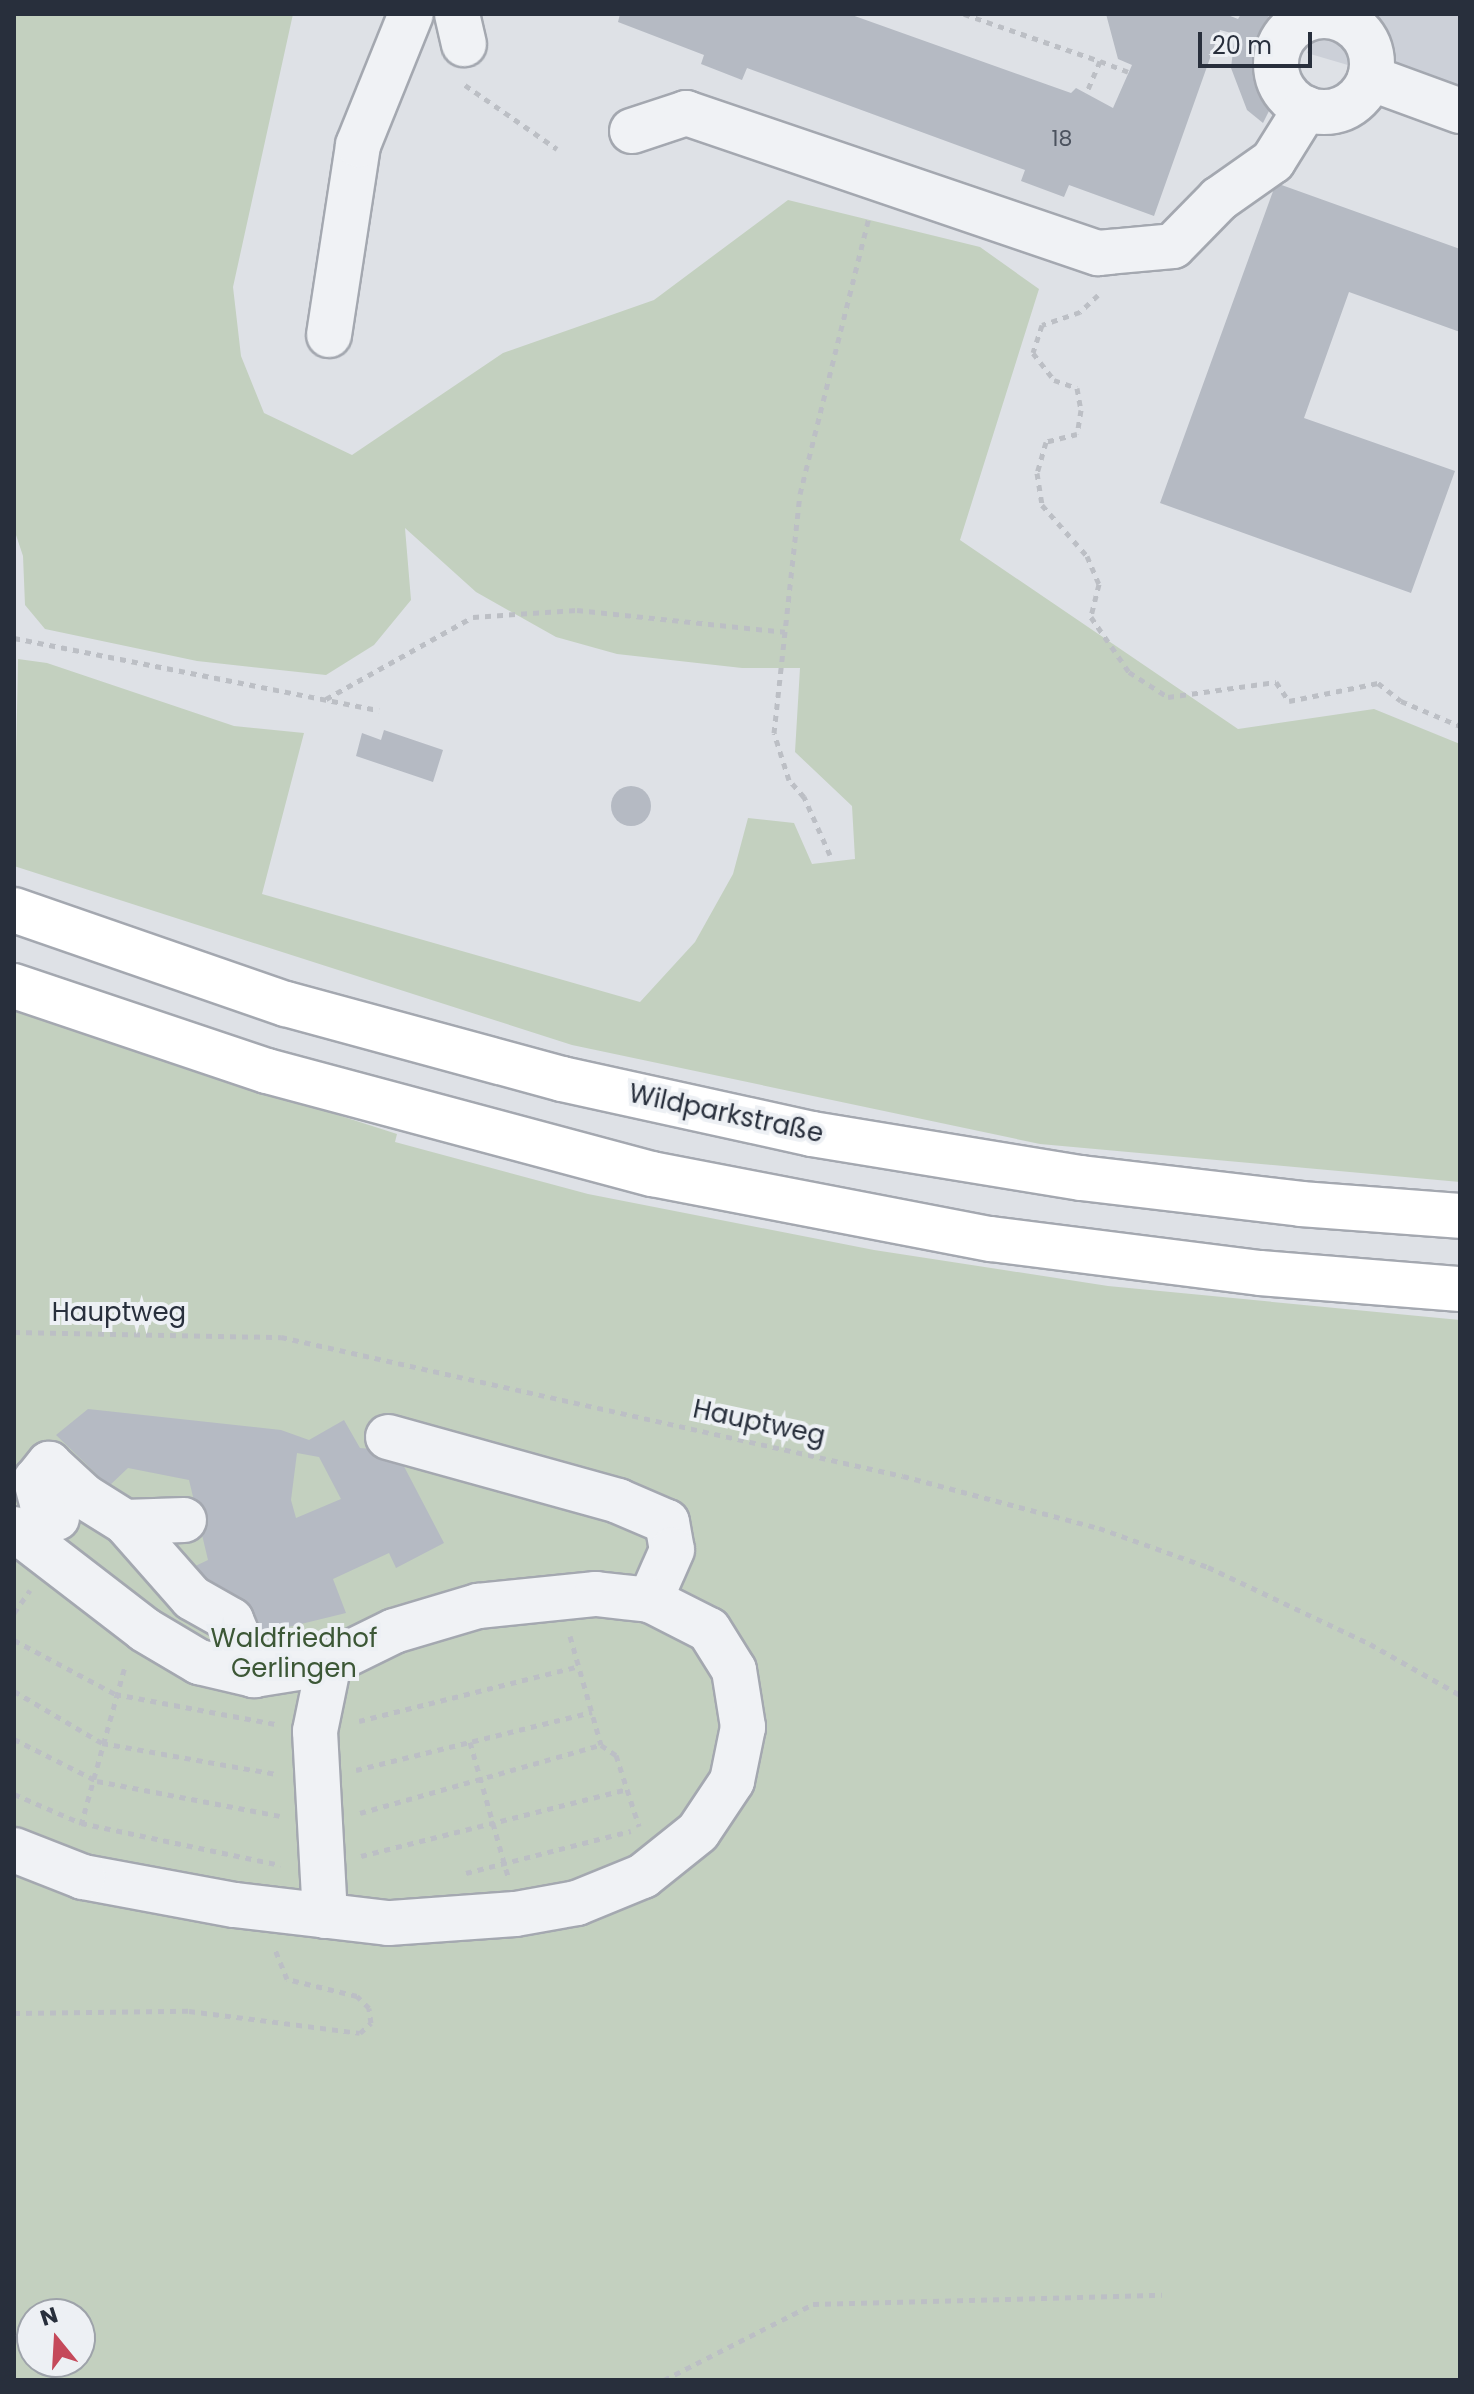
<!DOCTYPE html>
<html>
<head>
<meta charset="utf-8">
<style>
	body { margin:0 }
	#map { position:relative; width:1474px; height:2394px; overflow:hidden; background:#dee1e6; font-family:Poppins,sans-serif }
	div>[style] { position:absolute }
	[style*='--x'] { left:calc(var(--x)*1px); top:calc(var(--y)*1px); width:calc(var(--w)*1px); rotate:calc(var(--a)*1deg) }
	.built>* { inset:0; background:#ccd0d8 }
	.green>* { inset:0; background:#c3d0bf }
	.building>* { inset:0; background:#b5bac3 }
	.round { border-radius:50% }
	.path>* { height:5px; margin-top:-2.5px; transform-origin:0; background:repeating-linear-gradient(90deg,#bcbfc5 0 6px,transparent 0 12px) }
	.roads { filter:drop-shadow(2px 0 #a4a8b0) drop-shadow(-2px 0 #a4a8b0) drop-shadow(0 2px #a4a8b0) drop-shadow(0 -2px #a4a8b0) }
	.minor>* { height:44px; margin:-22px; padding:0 22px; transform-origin:22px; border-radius:22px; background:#f0f2f5 }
	.minor>.ring { margin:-22px; padding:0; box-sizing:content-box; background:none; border:44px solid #f0f2f5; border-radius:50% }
	.highway>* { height:44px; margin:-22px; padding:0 22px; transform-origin:22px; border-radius:22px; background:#fff }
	span { translate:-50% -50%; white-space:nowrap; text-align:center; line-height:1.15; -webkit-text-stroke:8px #edf0f4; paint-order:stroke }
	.number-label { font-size:22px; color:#4b525e }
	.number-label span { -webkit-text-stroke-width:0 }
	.street-label { font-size:26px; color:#282f3c }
	.park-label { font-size:26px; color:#3c5736 }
	.frame { position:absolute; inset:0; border:16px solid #282f3c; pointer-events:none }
	.north { position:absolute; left:16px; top:2298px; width:80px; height:80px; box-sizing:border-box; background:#edf0f4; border:2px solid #9ea3aa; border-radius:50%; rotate:342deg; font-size:22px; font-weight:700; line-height:32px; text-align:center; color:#282f3c }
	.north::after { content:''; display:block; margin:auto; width:28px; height:36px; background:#c5495a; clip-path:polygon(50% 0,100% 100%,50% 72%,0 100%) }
	.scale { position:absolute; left:1198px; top:32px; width:114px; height:36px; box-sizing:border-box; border:4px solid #282f3c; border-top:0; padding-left:10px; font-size:24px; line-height:28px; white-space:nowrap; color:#282f3c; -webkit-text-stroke:6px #edf0f4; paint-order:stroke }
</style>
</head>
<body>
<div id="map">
	<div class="built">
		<div style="clip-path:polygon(1320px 14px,1460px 14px,1460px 98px,1307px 53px)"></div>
	</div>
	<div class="green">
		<div style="clip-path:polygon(14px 14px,293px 14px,233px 287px,241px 356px,264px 413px,352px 455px,503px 353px,654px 300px,788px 200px,980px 247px,1039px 289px,960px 540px,1238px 729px,1374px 709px,1460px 744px,1460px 1182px,1040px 1144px,572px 1045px,14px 866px,18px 659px,47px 663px,234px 726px,304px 733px,262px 894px,640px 1002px,695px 942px,733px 874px,748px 818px,794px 823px,812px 864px,855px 859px,852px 806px,795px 752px,800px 668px,742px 668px,617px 654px,556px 637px,476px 592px,405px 528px,411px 600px,374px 645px,326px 675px,197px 661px,45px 629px,25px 605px,23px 556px,14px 529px)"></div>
		<div style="clip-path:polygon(evenodd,14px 1011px,397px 1134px,395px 1142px,588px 1194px,874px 1250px,1108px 1286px,1460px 1320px,1460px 2380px,14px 2380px,14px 1011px,32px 2314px,80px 2314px,80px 2362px,32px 2362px,32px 2314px)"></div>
	</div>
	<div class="building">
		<div style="clip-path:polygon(620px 14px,849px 14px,1071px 93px,1076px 88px,1113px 108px,1132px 65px,1118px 59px,1106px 14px,1225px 14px,1238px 19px,1241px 14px,1270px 14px,1257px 36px,1254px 67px,1272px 105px,1263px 123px,1247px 110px,1231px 68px,1235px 34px,1220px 30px,1154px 216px,1069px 185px,1064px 197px,1021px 181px,1025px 170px,747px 68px,742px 80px,701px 64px,704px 55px,618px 22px)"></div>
		<div style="clip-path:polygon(1276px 183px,1460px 249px,1460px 332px,1349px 292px,1304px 418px,1455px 471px,1411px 593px,1160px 503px)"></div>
		<div style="clip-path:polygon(384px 730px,443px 750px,433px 782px,356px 756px,362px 733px,381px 740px)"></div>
		<div class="round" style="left:611px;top:786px;width:40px;height:40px"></div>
		<div style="clip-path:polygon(evenodd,88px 1409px,281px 1430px,309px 1440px,344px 1420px,360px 1448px,396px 1451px,444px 1543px,396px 1568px,389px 1553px,333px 1579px,346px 1613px,256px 1635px,259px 1622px,189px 1569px,208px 1560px,189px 1480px,128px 1468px,109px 1486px,56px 1435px,88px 1409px,297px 1453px,319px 1457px,341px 1499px,296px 1518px,291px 1500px,297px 1453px)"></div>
	</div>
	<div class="path">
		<div style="--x:964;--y:14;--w:144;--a:19.1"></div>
		<div style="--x:1100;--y:61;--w:36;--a:113"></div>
		<div style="--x:1328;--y:16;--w:2;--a:-63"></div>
		<div style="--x:1257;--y:36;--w:25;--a:21"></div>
		<div style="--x:1100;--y:61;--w:30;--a:21"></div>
		<div style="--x:465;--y:85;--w:112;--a:34.8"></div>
		<div style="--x:1098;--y:295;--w:25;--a:137"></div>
		<div style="--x:1080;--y:312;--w:40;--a:161.1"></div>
		<div style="--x:1042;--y:325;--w:29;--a:108"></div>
		<div style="--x:1033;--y:353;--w:34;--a:52"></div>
		<div style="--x:1054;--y:380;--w:24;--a:19"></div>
		<div style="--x:1077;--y:388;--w:22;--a:80"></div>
		<div style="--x:1081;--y:410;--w:24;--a:99"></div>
		<div style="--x:1077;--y:434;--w:32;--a:166"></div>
		<div style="--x:1046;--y:442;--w:32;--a:106"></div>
		<div style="--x:1037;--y:473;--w:32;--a:81"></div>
		<div style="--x:1042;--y:505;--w:68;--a:48.6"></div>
		<div style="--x:1087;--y:556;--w:30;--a:67"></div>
		<div style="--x:1099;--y:584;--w:34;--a:104"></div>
		<div style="--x:1091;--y:617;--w:67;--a:55.4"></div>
		<div style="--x:1129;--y:672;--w:46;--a:32.7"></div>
		<div style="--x:1168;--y:697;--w:109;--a:-7.9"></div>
		<div style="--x:1276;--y:682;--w:23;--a:56"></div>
		<div style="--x:1289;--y:701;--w:91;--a:-11.4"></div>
		<div style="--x:1378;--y:683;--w:29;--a:38"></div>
		<div style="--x:1401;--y:701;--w:64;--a:23"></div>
		<div style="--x:14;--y:638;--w:372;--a:11.2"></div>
		<div style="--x:326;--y:699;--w:168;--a:-29.2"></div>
		<div style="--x:473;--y:617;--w:104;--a:-3.9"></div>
		<div style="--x:577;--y:610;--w:209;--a:6"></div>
		<div style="--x:830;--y:855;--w:64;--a:-114.1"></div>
		<div style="--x:804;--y:797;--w:23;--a:-131"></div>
		<div style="--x:789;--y:780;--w:49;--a:-107.7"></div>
		<div style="--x:774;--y:733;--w:240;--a:-83.8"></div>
		<div style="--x:800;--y:494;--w:284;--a:-76"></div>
		<div style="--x:14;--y:1332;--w:267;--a:1.1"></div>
		<div style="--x:281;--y:1337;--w:637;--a:12.6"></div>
		<div style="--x:903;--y:1476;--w:203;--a:14.9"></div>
		<div style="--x:1099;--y:1528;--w:116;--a:19.7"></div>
		<div style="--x:1208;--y:1567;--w:179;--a:25.4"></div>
		<div style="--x:1370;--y:1644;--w:103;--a:29.5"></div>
		<div style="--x:14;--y:1613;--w:28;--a:-55"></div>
		<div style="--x:570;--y:1636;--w:113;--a:74.1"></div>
		<div style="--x:601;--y:1745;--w:18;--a:34"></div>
		<div style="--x:616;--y:1755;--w:75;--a:72.1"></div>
		<div style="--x:14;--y:1640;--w:115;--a:28.1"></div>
		<div style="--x:115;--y:1694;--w:163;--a:10.6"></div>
		<div style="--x:14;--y:1691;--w:102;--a:30.6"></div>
		<div style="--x:102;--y:1743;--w:177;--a:10.1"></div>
		<div style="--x:359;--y:1721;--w:227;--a:-14"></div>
		<div style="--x:14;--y:1739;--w:93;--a:26.8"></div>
		<div style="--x:97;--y:1781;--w:186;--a:10.8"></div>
		<div style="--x:470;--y:1742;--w:139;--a:74.2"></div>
		<div style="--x:356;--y:1770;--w:243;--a:-13.8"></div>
		<div style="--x:14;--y:1794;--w:73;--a:23.4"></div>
		<div style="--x:81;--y:1823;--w:204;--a:11.9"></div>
		<div style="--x:360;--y:1813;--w:250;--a:-15.8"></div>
		<div style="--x:81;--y:1825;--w:165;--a:-74.5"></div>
		<div style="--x:361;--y:1856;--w:274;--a:-14.1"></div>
		<div style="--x:466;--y:1873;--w:170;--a:-14.3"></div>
		<div style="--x:14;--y:2013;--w:175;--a:-0.7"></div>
		<div style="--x:189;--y:2011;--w:172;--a:7.3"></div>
		<div style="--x:360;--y:2033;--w:15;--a:-42"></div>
		<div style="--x:371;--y:2023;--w:15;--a:-98"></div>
		<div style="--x:369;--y:2008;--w:17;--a:-135"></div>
		<div style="--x:357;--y:1996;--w:72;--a:-166.3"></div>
		<div style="--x:287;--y:1979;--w:32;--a:-112"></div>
		<div style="--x:664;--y:2380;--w:167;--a:-27"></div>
		<div style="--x:813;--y:2304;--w:349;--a:-1.5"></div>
	</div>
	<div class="roads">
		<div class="minor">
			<div style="--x:457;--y:14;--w:31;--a:77"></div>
			<div class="ring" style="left:1276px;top:16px;width:52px;height:52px"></div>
			<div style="--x:1370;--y:78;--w:96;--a:20.1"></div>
			<div style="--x:632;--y:131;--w:57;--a:-18.4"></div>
			<div style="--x:686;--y:113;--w:435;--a:18.8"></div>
			<div style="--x:1098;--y:253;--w:75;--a:-5.3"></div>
			<div style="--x:1173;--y:246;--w:66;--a:-45.6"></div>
			<div style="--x:1219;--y:199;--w:66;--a:-35.1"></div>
			<div style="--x:1273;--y:161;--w:62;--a:-58.1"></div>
			<div style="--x:329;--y:335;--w:192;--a:-81.3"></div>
			<div style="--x:358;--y:145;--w:141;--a:-68"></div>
			<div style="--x:388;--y:1437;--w:239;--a:15.5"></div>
			<div style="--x:618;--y:1501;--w:53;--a:23.2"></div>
			<div style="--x:667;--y:1522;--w:28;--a:80"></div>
			<div style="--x:672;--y:1550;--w:55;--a:113.7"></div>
			<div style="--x:57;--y:1518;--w:21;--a:-135"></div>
			<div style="--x:42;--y:1503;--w:24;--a:-105"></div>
			<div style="--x:36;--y:1480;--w:21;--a:-51"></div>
			<div style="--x:49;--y:1464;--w:49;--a:42.5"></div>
			<div style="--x:85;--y:1497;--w:47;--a:32"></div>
			<div style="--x:125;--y:1522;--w:59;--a:-1.9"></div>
			<div style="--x:125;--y:1522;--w:101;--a:48.6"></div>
			<div style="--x:192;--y:1598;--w:45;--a:29.4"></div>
			<div style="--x:231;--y:1620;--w:60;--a:67.3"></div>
			<div style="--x:14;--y:1529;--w:165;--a:37.6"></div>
			<div style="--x:145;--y:1630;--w:63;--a:30.7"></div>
			<div style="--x:199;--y:1662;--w:57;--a:13.3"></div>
			<div style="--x:254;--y:1675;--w:76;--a:-9.1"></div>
			<div style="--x:329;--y:1663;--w:72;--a:-26.2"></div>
			<div style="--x:394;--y:1631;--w:88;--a:-16.6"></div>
			<div style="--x:478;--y:1606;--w:119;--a:-5.8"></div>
			<div style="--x:596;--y:1594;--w:54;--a:6.3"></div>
			<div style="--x:650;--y:1600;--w:66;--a:27"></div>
			<div style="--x:709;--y:1630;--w:47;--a:58"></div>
			<div style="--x:734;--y:1670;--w:58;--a:81"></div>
			<div style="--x:743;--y:1727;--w:55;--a:101.5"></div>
			<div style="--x:732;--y:1781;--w:61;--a:123.7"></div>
			<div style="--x:698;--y:1832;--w:70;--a:141.3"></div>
			<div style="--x:643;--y:1876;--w:71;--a:157.8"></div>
			<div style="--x:577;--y:1903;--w:63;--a:169.9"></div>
			<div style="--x:515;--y:1914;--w:127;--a:175.9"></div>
			<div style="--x:388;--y:1923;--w:155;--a:-173.3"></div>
			<div style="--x:234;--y:1905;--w:154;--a:-169.5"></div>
			<div style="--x:83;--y:1877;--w:74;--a:-158.6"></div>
			<div style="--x:325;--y:1916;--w:185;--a:-93.1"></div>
			<div style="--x:315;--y:1731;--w:69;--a:-78.4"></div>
		</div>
		<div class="highway">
			<div style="--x:14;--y:910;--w:288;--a:19.1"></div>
			<div style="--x:286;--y:1004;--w:286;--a:15.2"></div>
			<div style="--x:562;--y:1079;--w:256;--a:12.4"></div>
			<div style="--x:812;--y:1134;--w:273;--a:9.3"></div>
			<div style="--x:1081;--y:1178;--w:222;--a:6.7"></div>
			<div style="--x:1301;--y:1204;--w:159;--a:4.3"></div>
			<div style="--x:14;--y:986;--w:267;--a:18.6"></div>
			<div style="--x:267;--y:1071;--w:399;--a:15"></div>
			<div style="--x:652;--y:1174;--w:345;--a:10.9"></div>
			<div style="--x:991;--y:1239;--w:271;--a:7.2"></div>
			<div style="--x:1260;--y:1273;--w:201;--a:4.6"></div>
		</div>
	</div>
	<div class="number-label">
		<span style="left:1062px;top:139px">18</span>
	</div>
	<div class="street-label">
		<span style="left:726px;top:1114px;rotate:12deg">Wildparkstraße</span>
		<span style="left:119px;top:1313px">Hauptweg</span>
		<span style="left:759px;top:1423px;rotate:12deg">Hauptweg</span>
	</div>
	<div class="park-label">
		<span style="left:294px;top:1654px">Waldfriedhof<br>Gerlingen</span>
	</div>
	<div class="frame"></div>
	<div class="north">N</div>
	<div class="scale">20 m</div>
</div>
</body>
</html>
